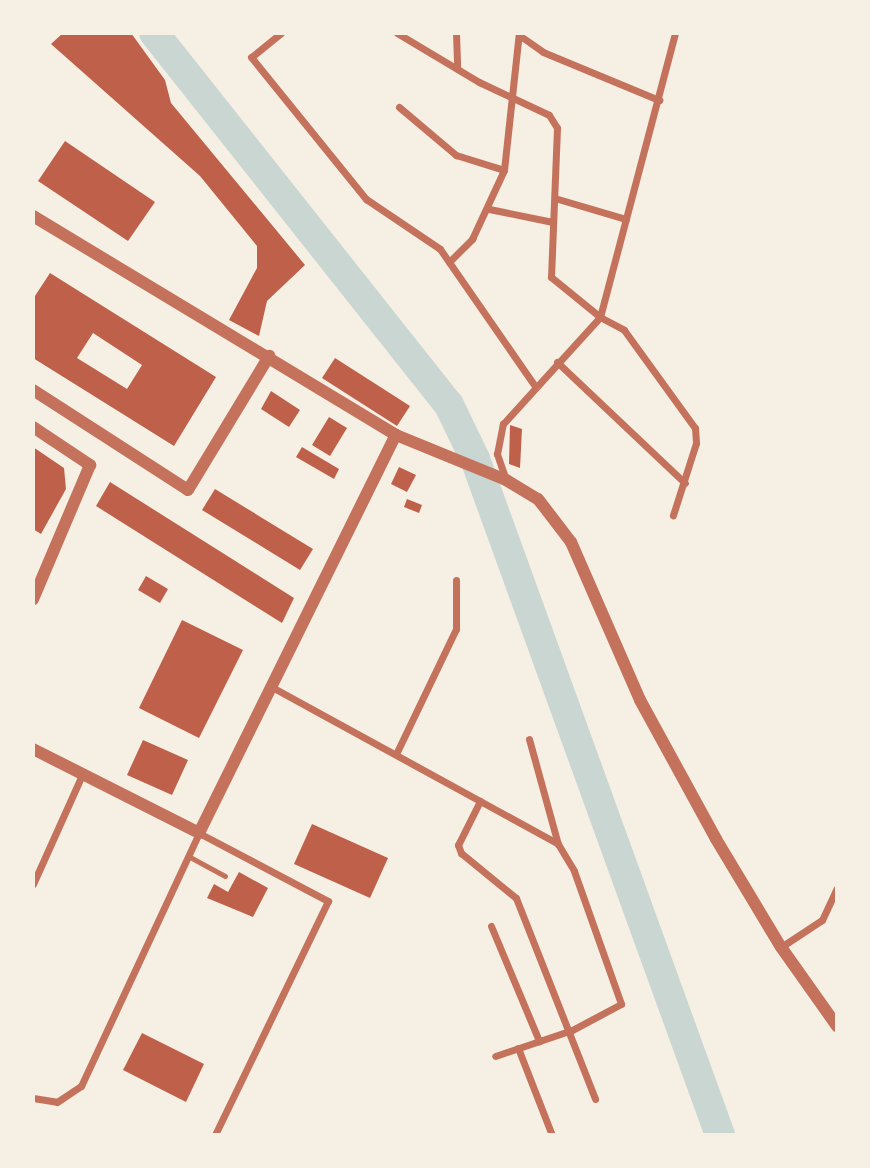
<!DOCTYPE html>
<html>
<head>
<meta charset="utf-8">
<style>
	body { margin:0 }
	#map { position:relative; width:870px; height:1168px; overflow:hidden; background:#f6efe4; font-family:"Work Sans",sans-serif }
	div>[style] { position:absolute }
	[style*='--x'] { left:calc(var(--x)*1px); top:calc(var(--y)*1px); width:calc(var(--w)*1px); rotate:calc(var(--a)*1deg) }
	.river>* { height:30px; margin:-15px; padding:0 15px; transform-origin:15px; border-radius:15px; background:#c9d6d2 }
	.building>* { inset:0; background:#bf614a }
	.service>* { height:5px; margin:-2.5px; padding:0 2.5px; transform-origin:2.5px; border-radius:2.5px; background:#c5725c }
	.minor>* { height:7px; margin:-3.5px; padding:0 3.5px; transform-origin:3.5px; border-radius:3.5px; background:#c5725c }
	.tertiary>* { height:12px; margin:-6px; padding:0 6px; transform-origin:6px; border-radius:6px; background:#c5725c }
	span { translate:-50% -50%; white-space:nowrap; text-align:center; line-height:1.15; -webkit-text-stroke:5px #f6efe4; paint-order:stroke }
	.frame { position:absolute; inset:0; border:35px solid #f6efe4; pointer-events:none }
</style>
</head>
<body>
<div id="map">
	<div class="river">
		<div style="--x:154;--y:33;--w:475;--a:51.6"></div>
		<div style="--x:449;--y:405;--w:60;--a:64.3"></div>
		<div style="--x:475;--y:459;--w:719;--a:70.08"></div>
	</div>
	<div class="building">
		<div style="clip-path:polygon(63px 33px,131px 33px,165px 80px,171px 103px,305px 265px,267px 301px,259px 336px,229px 320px,257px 268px,257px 246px,200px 176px,51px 44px)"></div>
		<div style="clip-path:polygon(65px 141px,155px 202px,128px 241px,38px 181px)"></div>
		<div style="clip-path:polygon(evenodd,50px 273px,216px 377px,174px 446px,33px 358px,33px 299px,50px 273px,93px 333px,142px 365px,127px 389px,77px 358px,93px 333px)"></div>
		<div style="clip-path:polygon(335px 358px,410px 406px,397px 426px,322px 378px)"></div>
		<div style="clip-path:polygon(271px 391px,300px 410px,289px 427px,261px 409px)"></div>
		<div style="clip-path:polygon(329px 417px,347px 428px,330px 456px,312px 445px)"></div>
		<div style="clip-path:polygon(510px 425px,522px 429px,520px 468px,509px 464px)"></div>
		<div style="clip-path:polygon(33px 447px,64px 468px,66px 489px,41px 534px,33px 529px)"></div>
		<div style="clip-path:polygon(302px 447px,339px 469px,334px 479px,296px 457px)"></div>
		<div style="clip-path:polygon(399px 467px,416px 475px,407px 492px,391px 484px)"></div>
		<div style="clip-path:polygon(110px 482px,294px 598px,282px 623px,96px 506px)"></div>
		<div style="clip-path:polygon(215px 489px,313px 549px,300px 570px,202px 510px)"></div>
		<div style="clip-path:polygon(407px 499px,422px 505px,419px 513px,404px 507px)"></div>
		<div style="clip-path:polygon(146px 576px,168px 589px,160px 603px,138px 590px)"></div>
		<div style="clip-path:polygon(182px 620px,243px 650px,199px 738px,139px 708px)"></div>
		<div style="clip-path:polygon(143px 740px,188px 760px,172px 795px,127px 775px)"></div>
		<div style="clip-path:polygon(312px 824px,388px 858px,370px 898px,294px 864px)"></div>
		<div style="clip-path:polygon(239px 872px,268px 888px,253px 917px,207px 898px,214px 884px,228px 892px)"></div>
		<div style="clip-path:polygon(142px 1033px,204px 1064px,186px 1102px,123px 1070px)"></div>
	</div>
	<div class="service">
		<div style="--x:188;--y:856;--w:42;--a:28.4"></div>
	</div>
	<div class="minor">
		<div style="--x:281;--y:33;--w:38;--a:141"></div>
		<div style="--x:251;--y:57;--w:183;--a:51"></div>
		<div style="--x:366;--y:199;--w:89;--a:34"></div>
		<div style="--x:440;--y:249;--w:167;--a:55.3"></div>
		<div style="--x:397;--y:33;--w:96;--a:30.9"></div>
		<div style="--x:479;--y:82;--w:77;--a:25.2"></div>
		<div style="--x:549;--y:115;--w:15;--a:58"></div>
		<div style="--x:557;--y:128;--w:149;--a:92.3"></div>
		<div style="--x:551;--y:277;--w:63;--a:39.2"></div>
		<div style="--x:600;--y:317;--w:27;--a:28"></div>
		<div style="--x:624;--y:330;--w:121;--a:54.1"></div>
		<div style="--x:695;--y:428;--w:15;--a:86"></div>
		<div style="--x:696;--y:443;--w:76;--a:107.7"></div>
		<div style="--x:456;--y:33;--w:35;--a:88"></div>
		<div style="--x:519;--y:35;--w:29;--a:35"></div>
		<div style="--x:543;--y:52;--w:126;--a:22.5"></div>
		<div style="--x:399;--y:107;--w:75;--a:40.1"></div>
		<div style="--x:456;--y:155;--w:50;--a:17.4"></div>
		<div style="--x:558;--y:199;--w:71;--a:16.4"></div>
		<div style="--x:489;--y:209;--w:65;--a:11.5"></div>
		<div style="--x:449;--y:262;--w:33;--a:-45"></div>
		<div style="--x:472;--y:239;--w:76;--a:-65.1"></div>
		<div style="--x:504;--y:170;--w:138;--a:-83.8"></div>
		<div style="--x:557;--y:362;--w:176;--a:43.4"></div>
		<div style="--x:506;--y:480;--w:28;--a:-109"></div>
		<div style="--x:497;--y:454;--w:31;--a:-79"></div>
		<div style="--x:503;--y:424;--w:144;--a:-47.8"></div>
		<div style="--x:600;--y:317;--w:294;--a:-75.2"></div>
		<div style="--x:270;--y:686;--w:328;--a:28.7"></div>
		<div style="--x:558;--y:844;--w:31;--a:59"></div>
		<div style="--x:574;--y:871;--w:141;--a:70.5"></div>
		<div style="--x:621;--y:1004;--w:55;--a:152"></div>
		<div style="--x:572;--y:1030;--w:81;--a:161.3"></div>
		<div style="--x:529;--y:739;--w:109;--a:74.6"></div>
		<div style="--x:396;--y:754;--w:139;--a:-64.4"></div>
		<div style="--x:456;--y:629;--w:49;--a:-90"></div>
		<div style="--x:480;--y:801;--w:49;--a:116.6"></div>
		<div style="--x:458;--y:845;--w:9;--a:69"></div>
		<div style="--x:461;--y:853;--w:71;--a:39.3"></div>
		<div style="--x:516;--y:898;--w:216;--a:68.5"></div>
		<div style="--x:33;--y:884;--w:120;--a:-65.8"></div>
		<div style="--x:491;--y:926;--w:125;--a:67.3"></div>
		<div style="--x:781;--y:947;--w:49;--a:-33.4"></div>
		<div style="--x:822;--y:920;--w:35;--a:-65"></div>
		<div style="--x:518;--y:1048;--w:93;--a:68.7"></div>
		<div style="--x:33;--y:1098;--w:24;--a:9"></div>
		<div style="--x:57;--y:1102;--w:29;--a:-34"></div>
		<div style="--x:81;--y:1086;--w:279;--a:-65"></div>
		<div style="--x:199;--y:833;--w:146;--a:27.8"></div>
		<div style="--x:328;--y:901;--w:260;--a:115.8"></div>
	</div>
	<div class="tertiary">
		<div style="--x:33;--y:216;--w:424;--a:31.1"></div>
		<div style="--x:396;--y:435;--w:119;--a:22.2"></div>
		<div style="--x:506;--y:480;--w:37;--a:31"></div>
		<div style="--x:538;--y:499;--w:54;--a:52.5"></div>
		<div style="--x:571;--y:542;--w:172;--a:66.4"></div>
		<div style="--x:640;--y:700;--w:158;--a:61.3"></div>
		<div style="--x:716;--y:839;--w:126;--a:59"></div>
		<div style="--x:781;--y:947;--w:97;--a:54.7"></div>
		<div style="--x:33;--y:390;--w:184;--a:32.8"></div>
		<div style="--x:188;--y:490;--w:157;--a:-58.8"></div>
		<div style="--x:33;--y:427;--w:69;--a:33.7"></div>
		<div style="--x:90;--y:465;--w:146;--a:113"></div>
		<div style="--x:33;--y:749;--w:186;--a:26.8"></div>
		<div style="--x:199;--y:833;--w:444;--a:-63.7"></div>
	</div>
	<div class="frame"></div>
</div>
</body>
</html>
